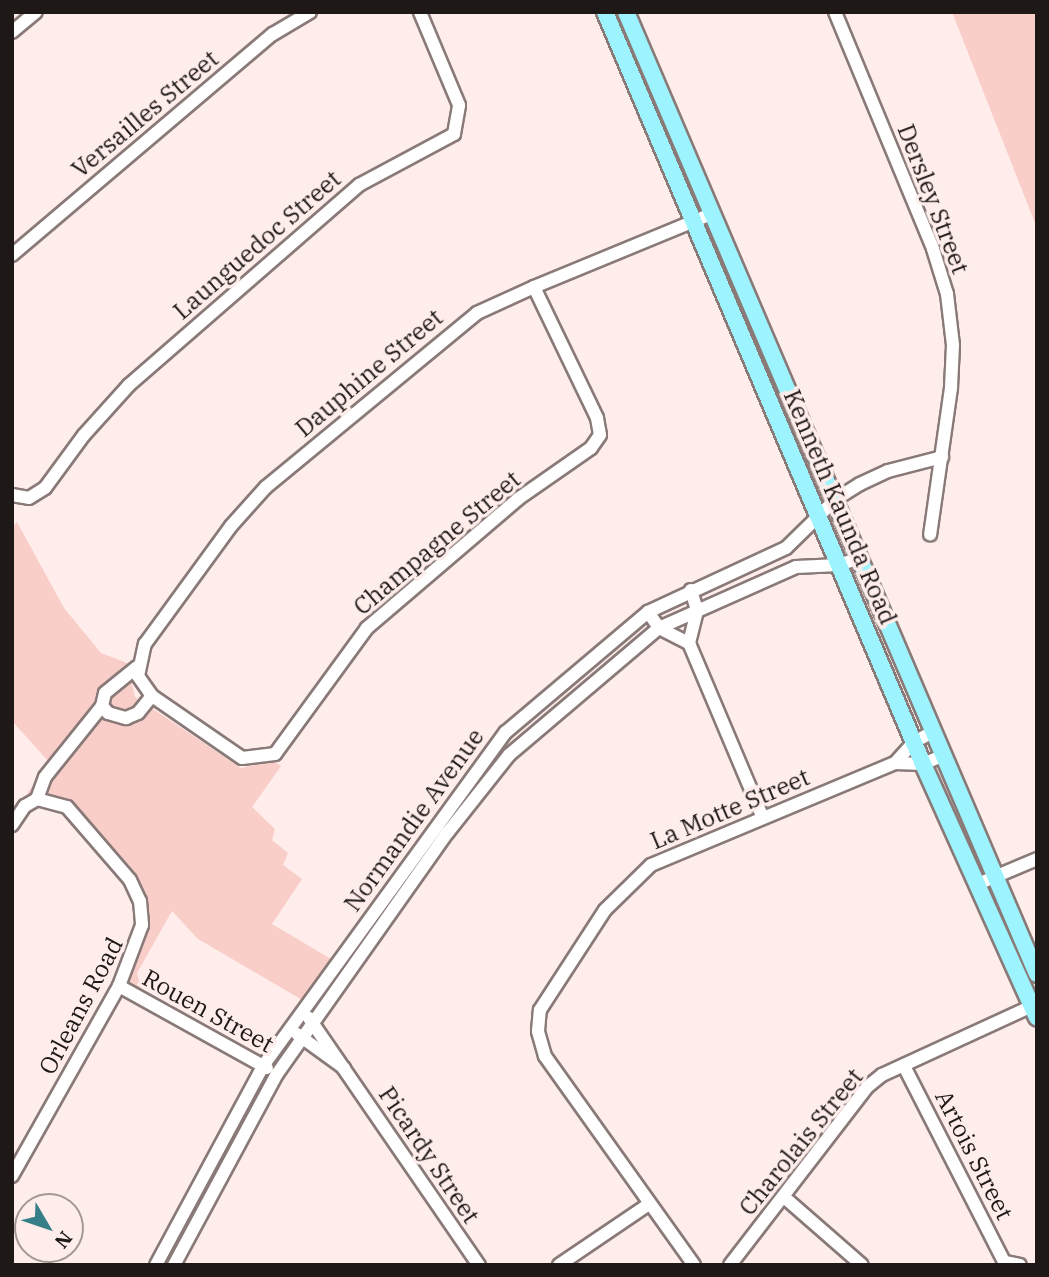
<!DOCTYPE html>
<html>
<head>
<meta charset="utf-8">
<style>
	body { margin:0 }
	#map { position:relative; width:1049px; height:1277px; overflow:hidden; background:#feedeb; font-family:"IBM Plex Serif",serif }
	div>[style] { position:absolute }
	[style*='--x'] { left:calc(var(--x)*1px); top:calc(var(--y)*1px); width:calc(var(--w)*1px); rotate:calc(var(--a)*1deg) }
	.green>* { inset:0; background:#f9cec9 }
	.roads { filter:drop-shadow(2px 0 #897a78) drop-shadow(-2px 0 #897a78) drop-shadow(0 2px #897a78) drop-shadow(0 -2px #897a78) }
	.minor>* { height:12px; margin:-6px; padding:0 6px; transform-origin:6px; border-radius:6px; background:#fff }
	.major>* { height:16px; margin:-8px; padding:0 8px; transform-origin:8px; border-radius:8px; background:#9ef4fe }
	span { translate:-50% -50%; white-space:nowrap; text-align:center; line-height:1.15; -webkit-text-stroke:7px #feedeb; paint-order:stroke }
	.street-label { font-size:24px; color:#1e1817 }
	.frame { position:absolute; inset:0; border:14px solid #1e1817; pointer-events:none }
	.north { position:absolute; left:14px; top:1193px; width:70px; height:70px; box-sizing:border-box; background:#feedeb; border:2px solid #a49896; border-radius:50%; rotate:129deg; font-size:19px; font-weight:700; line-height:28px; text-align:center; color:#1e1817 }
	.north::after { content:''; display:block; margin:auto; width:24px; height:32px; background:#377f88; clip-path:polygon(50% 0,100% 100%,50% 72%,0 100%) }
</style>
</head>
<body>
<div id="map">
	<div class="green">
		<div style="clip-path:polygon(952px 12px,1037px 12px,1037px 228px)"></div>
		<div style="clip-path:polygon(17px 522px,64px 608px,101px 653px,127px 663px,135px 697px,241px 768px,274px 761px,281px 766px,252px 807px,275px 829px,272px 840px,288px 853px,283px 865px,302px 879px,272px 924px,331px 959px,304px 1001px,198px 939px,172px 911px,137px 973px,142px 993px,123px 983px,142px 945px,144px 924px,139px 895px,69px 808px,27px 800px,28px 792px,50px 763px,12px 721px,12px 528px)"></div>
	</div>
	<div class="roads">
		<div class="minor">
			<div style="--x:835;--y:12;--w:256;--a:67.5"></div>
			<div style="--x:933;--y:249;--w:47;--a:72.7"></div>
			<div style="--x:947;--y:294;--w:51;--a:83.3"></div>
			<div style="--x:953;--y:345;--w:43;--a:92.7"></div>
			<div style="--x:951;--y:388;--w:148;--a:98.1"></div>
			<div style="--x:12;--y:32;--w:31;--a:-40"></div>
			<div style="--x:12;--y:255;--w:342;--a:-40.3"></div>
			<div style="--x:273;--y:34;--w:43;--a:-30.7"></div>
			<div style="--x:534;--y:287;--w:145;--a:64.3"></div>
			<div style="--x:597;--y:418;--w:17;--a:80"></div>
			<div style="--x:600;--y:435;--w:16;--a:125"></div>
			<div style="--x:591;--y:448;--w:89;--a:145.1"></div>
			<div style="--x:518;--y:499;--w:199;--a:139.5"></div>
			<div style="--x:367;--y:628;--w:156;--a:126.1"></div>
			<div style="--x:275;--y:754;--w:33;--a:173"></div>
			<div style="--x:242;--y:758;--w:109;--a:-145.4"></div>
			<div style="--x:152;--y:696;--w:24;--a:-125"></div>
			<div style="--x:138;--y:676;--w:33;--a:-78"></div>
			<div style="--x:145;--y:644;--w:146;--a:-53.9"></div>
			<div style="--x:231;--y:526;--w:52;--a:-48.1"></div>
			<div style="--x:266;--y:487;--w:273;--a:-39.5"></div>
			<div style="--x:477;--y:313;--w:63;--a:-24.5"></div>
			<div style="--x:534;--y:287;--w:191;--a:-22.4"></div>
			<div style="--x:12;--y:495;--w:17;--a:10"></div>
			<div style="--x:29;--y:498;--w:19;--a:-32"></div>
			<div style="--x:45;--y:488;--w:66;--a:-53.7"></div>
			<div style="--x:84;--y:435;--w:67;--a:-48"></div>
			<div style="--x:129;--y:385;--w:305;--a:-41"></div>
			<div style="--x:359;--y:185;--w:108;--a:-28.2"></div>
			<div style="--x:454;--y:134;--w:29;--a:-80"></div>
			<div style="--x:459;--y:105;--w:101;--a:-112.8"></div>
			<div style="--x:648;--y:612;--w:19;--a:55"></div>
			<div style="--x:659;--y:628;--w:34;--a:27"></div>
			<div style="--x:689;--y:643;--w:188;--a:67.1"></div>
			<div style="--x:689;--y:643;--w:34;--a:-76"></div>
			<div style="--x:697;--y:610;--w:21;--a:-107"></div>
			<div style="--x:102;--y:706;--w:9;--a:49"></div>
			<div style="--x:108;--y:713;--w:19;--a:16"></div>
			<div style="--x:126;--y:718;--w:13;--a:-23"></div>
			<div style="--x:138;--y:713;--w:22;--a:-51"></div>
			<div style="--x:895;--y:763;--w:28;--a:-48"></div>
			<div style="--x:914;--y:742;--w:21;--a:-28"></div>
			<div style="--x:37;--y:799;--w:23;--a:-70"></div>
			<div style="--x:45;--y:777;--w:91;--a:-51.2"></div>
			<div style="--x:102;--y:706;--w:13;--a:-77"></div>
			<div style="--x:105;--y:693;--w:41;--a:-39.1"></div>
			<div style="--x:12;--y:825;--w:23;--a:-56"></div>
			<div style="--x:25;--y:806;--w:14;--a:-30"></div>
			<div style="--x:37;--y:799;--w:31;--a:15"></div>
			<div style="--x:67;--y:807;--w:96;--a:49.2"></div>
			<div style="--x:130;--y:880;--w:23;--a:65"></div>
			<div style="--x:140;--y:901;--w:24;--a:85"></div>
			<div style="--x:142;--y:925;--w:65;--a:110.7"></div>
			<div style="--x:119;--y:986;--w:218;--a:119.4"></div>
			<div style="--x:978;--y:884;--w:64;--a:-23"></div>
			<div style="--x:119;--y:986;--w:169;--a:29"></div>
			<div style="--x:309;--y:1018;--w:300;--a:55.5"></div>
			<div style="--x:297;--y:1034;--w:58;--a:35.9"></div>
			<div style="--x:904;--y:1066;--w:224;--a:62.9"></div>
			<div style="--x:784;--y:1197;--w:103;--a:41.1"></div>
			<div style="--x:1005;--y:1262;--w:15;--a:11"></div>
			<div style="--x:156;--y:1265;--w:226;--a:-61.7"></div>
			<div style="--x:263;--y:1066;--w:413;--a:-54"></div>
			<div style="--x:506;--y:732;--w:186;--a:-40.2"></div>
			<div style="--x:648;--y:612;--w:152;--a:-24.9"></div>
			<div style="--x:786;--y:548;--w:70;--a:-44.4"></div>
			<div style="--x:836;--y:499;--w:28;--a:-32"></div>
			<div style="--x:860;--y:484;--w:31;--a:-25"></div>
			<div style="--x:888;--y:471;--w:56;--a:-14.5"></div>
			<div style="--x:174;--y:1265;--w:217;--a:-61.7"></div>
			<div style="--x:277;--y:1074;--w:296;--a:-54.8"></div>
			<div style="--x:448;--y:832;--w:98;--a:-51.6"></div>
			<div style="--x:509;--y:755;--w:197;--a:-40.3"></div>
			<div style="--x:659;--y:628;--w:150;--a:-24"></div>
			<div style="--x:796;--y:567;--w:43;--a:-2.7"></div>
			<div style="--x:839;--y:565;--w:21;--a:-19"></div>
			<div style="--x:559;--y:1265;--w:109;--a:-34.1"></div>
			<div style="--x:694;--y:1265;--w:257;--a:-125.5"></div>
			<div style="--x:545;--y:1056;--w:26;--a:-106"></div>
			<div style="--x:538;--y:1031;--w:21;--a:-85"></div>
			<div style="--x:540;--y:1010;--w:119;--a:-57"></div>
			<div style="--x:605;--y:910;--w:64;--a:-44.4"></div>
			<div style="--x:651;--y:865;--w:264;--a:-22.7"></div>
			<div style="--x:895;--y:763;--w:28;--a:2"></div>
			<div style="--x:923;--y:764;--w:23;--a:-23"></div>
			<div style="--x:730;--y:1265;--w:225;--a:-52.4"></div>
			<div style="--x:867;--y:1087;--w:19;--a:-39"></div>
			<div style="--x:882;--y:1075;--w:163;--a:-24.7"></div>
		</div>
		<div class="major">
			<div style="--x:605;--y:12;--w:816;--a:67.08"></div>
			<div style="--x:923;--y:764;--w:278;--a:65.8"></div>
			<div style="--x:626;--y:12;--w:1046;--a:66.87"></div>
		</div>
	</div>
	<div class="street-label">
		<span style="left:145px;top:114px;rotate:-40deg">Versailles Street</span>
		<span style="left:933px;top:199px;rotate:69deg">Dersley Street</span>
		<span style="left:257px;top:245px;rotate:-41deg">Launguedoc Street</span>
		<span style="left:369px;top:373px;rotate:-40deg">Dauphine Street</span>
		<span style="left:840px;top:507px;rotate:67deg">Kenneth Kaunda Road</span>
		<span style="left:437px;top:543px;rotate:-40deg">Champagne Street</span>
		<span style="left:730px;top:809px;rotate:-23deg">La Motte Street</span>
		<span style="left:414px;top:820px;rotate:-54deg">Normandie Avenue</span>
		<span style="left:81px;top:1006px;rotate:-62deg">Orleans Road</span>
		<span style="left:208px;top:1011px;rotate:29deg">Rouen Street</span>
		<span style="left:801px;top:1142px;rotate:-51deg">Charolais Street</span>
		<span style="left:429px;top:1155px;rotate:56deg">Picardy Street</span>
		<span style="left:974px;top:1155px;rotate:63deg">Artois Street</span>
	</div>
	<div class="frame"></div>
	<div class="north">N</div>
</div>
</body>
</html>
